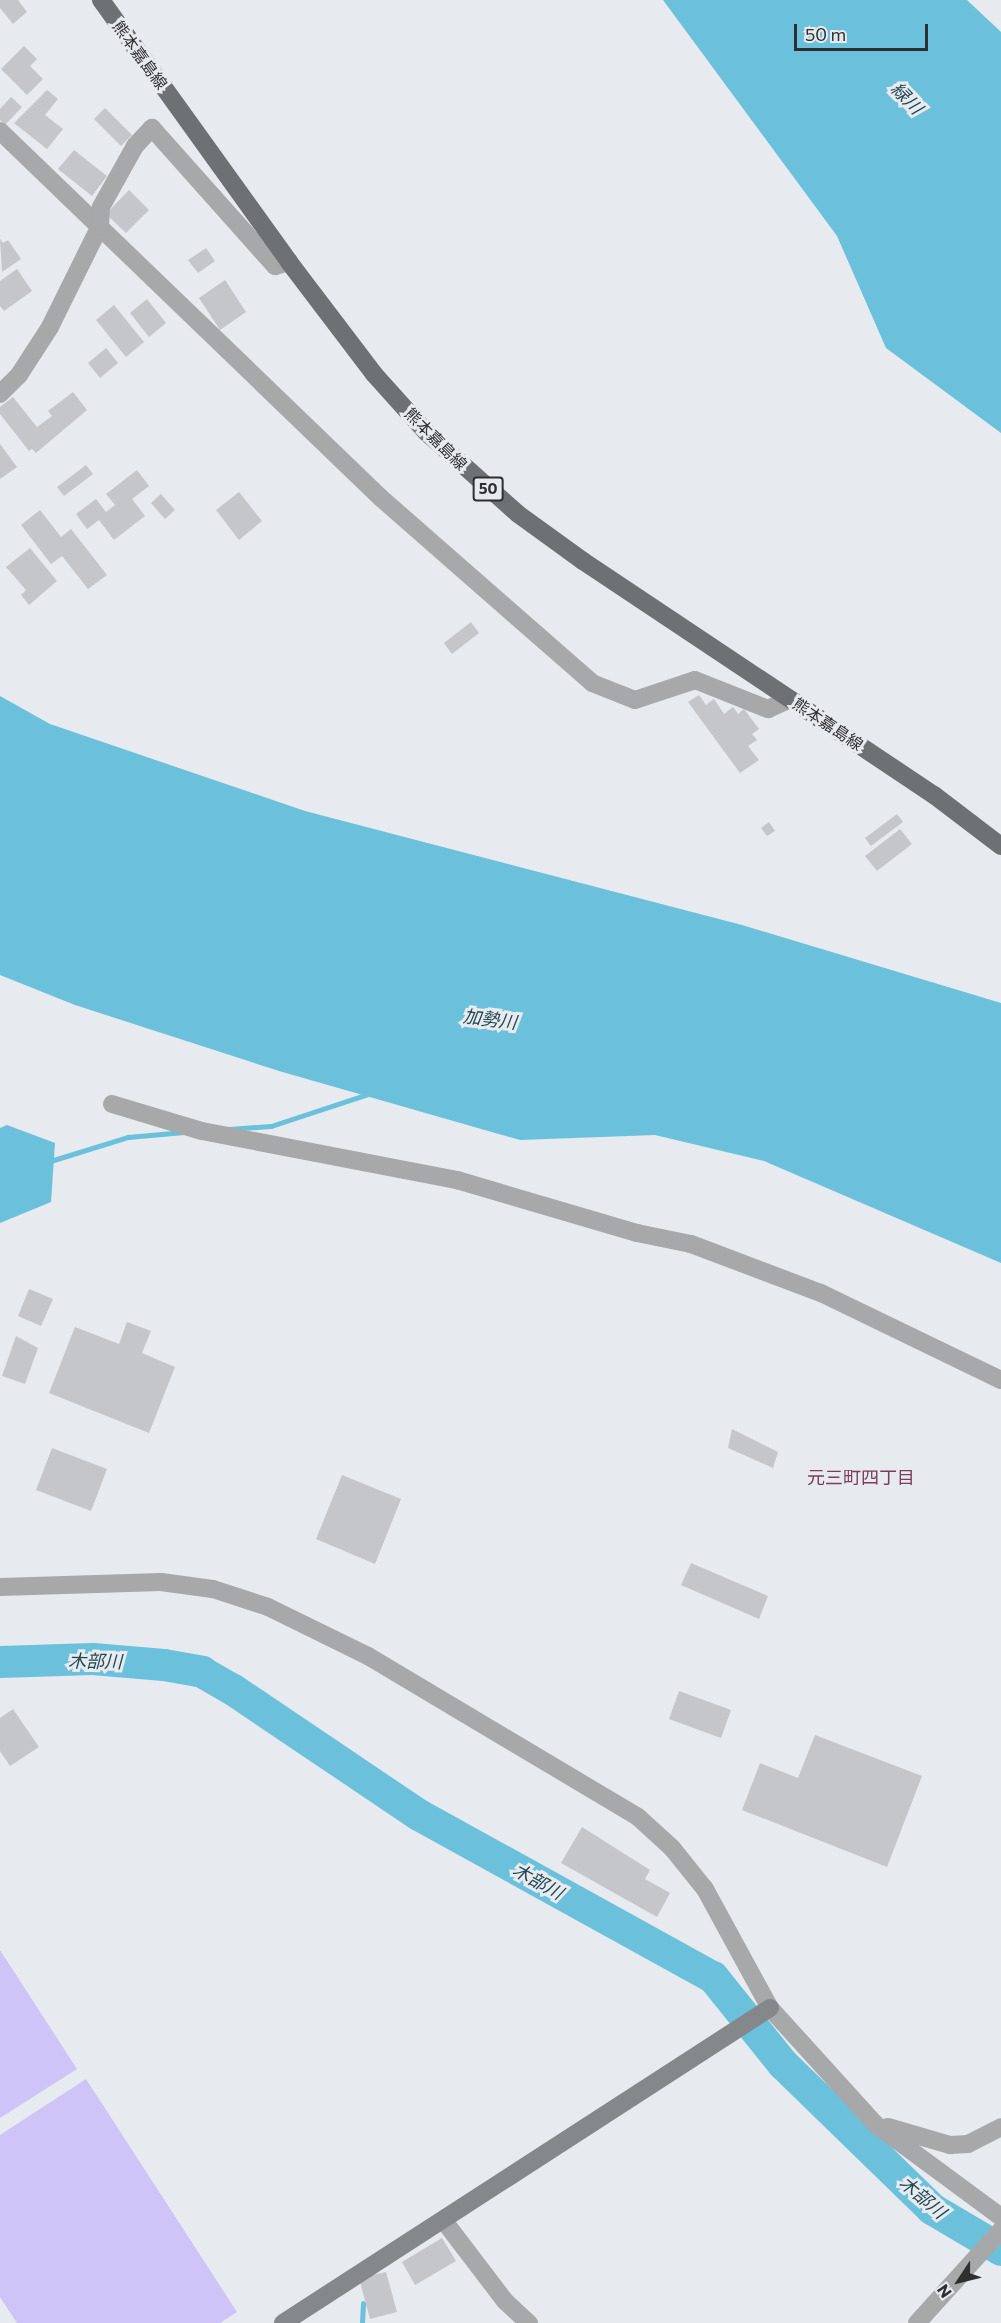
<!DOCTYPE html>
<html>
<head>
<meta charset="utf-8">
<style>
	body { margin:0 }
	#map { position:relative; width:1001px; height:2323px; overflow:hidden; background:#e7eaee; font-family:Commissioner,"Noto Sans JP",sans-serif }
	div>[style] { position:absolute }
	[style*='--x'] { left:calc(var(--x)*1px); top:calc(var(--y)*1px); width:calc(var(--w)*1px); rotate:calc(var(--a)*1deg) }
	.green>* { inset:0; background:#cec4f7 }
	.water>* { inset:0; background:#6bc1db }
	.stream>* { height:5px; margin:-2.5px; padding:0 2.5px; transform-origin:2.5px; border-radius:2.5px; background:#6bc1db }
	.river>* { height:32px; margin:-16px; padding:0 16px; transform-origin:16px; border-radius:16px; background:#6bc1db }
	.building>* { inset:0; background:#c5c6ca }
	.street>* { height:18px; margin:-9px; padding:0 9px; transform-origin:9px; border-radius:9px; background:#a6a8a9 }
	.secondary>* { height:18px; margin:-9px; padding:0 9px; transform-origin:9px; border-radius:9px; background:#85888a }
	.primary>* { height:18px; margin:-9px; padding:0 9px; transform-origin:9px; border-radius:9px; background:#6e7173 }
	span { translate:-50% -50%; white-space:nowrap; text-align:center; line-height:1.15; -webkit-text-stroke:6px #e7eaee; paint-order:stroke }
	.shield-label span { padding:2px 4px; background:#e7eaee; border:2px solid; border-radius:4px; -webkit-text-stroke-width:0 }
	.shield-label { font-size:15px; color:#2e2f31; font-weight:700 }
	.street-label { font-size:16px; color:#2e2f31 }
	.water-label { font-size:18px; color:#204853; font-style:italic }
	.neighbourhood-label { font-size:18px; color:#7d3c5e }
	.north { position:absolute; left:929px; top:2251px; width:60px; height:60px; -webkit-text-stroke:4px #e7eaee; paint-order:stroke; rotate:235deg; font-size:16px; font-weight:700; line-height:24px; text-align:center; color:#2e2f31 }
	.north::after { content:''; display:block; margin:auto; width:21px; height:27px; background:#2e2f31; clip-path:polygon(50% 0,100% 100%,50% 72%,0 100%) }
	.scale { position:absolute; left:794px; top:24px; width:134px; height:27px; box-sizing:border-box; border:3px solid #2e2f31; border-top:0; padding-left:8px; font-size:18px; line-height:21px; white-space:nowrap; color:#2e2f31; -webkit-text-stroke:4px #e7eaee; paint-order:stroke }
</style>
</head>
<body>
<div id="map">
	<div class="green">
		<div style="clip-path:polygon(0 1950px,77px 2069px,0 2118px)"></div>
		<div style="clip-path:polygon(86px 2079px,237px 2312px,220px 2323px,17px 2323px,0 2297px,0 2135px)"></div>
	</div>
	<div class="water">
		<div style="clip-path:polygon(663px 0,967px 0,1001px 32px,1001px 433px,886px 348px,837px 236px)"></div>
		<div style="clip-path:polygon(0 696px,50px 724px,305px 811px,742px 925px,1001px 1003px,1001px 1263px,764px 1161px,655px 1135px,520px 1140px,279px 1071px,75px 1005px,0 975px)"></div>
		<div style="clip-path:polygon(7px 1125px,55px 1143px,51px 1202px,0 1223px,0 1128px)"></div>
	</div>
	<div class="stream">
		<div style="--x:229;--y:1129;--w:42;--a:-4.1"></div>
		<div style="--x:271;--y:1126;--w:105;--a:-18.3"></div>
		<div style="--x:47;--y:1162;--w:85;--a:-17.2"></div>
		<div style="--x:128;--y:1137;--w:56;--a:-5.1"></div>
		<div style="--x:362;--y:2323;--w:20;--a:-87"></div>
	</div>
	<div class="river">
		<div style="--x:0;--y:1662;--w:93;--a:-1.8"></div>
		<div style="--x:93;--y:1659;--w:71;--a:4.8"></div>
		<div style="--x:164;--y:1665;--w:39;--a:10"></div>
		<div style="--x:202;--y:1672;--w:34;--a:30"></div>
		<div style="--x:232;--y:1689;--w:225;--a:34"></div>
		<div style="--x:419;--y:1815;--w:336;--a:28.9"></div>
		<div style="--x:713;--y:1977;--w:112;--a:51.2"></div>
		<div style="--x:783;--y:2064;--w:208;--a:44.2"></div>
		<div style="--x:932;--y:2209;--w:80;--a:30.7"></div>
	</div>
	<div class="building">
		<div style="clip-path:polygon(0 0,18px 0,27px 12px,13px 24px,0 8px)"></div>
		<div style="clip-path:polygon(24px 46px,37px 59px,30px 66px,43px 79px,27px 95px,1px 69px)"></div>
		<div style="clip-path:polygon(47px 90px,58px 99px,45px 115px,63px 129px,47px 149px,14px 123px)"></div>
		<div style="clip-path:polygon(11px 97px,22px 107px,5px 125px,0 120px,0 109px)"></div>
		<div style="clip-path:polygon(105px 108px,132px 135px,121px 146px,94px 119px)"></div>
		<div style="clip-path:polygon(74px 150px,107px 176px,92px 196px,58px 169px)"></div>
		<div style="clip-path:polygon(129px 190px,149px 210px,126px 233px,106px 214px)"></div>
		<div style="clip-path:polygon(0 239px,3px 243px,8px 240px,21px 259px,2px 272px)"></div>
		<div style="clip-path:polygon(206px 248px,215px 261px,198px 273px,188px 260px)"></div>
		<div style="clip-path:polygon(17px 269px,32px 291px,4px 311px,0 306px,0 281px)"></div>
		<div style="clip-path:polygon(225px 280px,246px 312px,220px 330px,199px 298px)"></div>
		<div style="clip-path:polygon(147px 299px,166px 323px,149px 337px,130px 313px)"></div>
		<div style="clip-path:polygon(114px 305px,144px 342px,126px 357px,96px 320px)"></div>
		<div style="clip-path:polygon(106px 348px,118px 363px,100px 378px,88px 363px)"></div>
		<div style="clip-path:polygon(73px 392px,87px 410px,36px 453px,32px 449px,29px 451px,0 414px,0 407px,13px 397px,37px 427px,52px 416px,48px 411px)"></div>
		<div style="clip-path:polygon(0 444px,17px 467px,0 479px)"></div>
		<div style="clip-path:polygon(86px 465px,93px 474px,64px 496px,57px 487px)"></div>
		<div style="clip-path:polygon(137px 470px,149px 486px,132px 499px,145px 516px,114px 540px,99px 520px,87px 529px,76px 514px,96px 499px,106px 512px,115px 505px,106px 494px)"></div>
		<div style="clip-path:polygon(239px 492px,262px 521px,239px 540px,216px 510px)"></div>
		<div style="clip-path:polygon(161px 494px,175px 510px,165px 519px,151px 503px)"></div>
		<div style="clip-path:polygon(40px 510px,61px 537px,71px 529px,107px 575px,88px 589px,62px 556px,51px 564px,21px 525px)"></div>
		<div style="clip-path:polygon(30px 548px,57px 581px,29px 605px,21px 595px,26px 590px,6px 567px)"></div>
		<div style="clip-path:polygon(471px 622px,479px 633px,452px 654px,444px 643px)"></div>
		<div style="clip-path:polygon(699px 695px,706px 705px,714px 699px,724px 714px,733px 707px,738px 714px,744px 709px,759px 729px,752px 734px,757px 740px,748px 746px,759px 760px,740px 773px,688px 702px)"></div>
		<div style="clip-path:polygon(897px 814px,903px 822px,871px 846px,865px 838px)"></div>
		<div style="clip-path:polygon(769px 822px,775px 831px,767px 836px,761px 828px)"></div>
		<div style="clip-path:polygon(900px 829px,912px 844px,877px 871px,865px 856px)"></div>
		<div style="clip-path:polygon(29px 1289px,53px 1299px,41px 1326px,18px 1316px)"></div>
		<div style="clip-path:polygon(127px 1322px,151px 1331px,142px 1353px,175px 1367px,149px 1433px,49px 1393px,75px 1327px,119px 1344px)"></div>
		<div style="clip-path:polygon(16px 1336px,38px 1348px,25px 1384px,2px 1376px)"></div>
		<div style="clip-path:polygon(732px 1429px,778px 1452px,773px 1468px,728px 1448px)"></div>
		<div style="clip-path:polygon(52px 1448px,107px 1469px,91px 1511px,36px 1490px)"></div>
		<div style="clip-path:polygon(342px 1475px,401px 1499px,375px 1564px,316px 1539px)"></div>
		<div style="clip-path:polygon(691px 1563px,768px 1596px,759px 1619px,681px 1585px)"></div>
		<div style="clip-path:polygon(679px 1691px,731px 1710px,721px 1738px,669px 1719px)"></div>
		<div style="clip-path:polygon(13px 1709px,39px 1747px,10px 1766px,0 1751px,0 1718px)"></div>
		<div style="clip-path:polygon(815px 1735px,922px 1776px,887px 1867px,742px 1810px,760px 1763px,798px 1778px)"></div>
		<div style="clip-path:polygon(582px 1827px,650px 1870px,645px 1879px,670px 1893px,657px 1917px,561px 1863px)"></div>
		<div style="clip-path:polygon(442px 2238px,456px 2261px,415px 2285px,402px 2262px)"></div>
		<div style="clip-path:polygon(386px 2272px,397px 2312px,370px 2319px,359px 2278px)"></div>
	</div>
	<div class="street">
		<div style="--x:0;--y:131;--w:529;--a:43.93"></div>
		<div style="--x:381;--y:498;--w:281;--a:41.2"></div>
		<div style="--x:592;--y:683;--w:46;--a:21.6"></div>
		<div style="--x:635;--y:700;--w:63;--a:-18.4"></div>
		<div style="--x:695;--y:680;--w:79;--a:21.7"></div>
		<div style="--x:768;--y:709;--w:24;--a:-24"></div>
		<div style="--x:0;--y:394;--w:27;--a:-45"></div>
		<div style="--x:19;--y:375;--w:57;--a:-57.1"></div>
		<div style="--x:50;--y:327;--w:113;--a:-63.7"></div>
		<div style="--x:100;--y:226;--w:19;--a:-87"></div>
		<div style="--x:101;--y:207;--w:70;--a:-60.9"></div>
		<div style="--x:135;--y:146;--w:25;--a:-47"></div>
		<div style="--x:152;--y:128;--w:185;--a:48.3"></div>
		<div style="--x:275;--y:266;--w:15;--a:-16"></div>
		<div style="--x:112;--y:1104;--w:94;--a:16.7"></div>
		<div style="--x:202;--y:1131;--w:260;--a:10.9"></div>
		<div style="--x:457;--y:1180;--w:188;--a:16.4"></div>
		<div style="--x:637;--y:1233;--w:55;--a:11.5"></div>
		<div style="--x:691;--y:1244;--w:139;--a:20.7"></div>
		<div style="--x:821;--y:1293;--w:200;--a:25.8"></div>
		<div style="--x:0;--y:1587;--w:161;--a:-1.8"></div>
		<div style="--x:161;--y:1582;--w:52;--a:7.7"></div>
		<div style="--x:213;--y:1589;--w:58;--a:18.1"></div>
		<div style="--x:268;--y:1607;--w:111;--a:26.1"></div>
		<div style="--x:368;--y:1656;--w:314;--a:30.8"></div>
		<div style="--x:638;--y:1817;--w:46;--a:42.4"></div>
		<div style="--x:672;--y:1848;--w:53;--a:51.2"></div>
		<div style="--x:705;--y:1889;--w:136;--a:61.4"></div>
		<div style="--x:770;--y:2008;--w:156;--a:47.8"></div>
		<div style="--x:875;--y:2124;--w:157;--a:36.4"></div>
		<div style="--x:888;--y:2127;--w:65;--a:16.2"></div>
		<div style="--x:950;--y:2145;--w:18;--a:-3"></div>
		<div style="--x:968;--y:2144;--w:37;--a:-27"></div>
		<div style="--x:444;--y:2221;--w:101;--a:52.7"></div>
		<div style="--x:505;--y:2301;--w:33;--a:43"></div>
		<div style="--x:917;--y:2323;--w:125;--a:-47.9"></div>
	</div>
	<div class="secondary">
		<div style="--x:283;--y:2323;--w:580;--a:-32.9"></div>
	</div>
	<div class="primary">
		<div style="--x:101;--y:0;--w:322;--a:54.3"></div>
		<div style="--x:289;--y:262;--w:141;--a:52.8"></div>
		<div style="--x:374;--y:374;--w:78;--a:48.1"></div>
		<div style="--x:426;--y:432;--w:123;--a:41.7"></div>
		<div style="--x:518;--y:514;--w:80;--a:35.9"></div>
		<div style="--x:583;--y:561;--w:422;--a:33.7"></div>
		<div style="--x:934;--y:795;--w:84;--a:37.3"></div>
	</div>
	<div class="shield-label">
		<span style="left:488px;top:489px">50</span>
	</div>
	<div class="street-label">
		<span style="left:140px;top:55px;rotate:54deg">熊本嘉島線</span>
		<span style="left:436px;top:439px;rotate:45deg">熊本嘉島線</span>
		<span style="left:828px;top:724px;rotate:34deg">熊本嘉島線</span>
	</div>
	<div class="water-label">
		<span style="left:907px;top:98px;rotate:46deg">緑川</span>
		<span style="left:490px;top:1019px;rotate:7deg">加勢川</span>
		<span style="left:95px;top:1661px;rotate:1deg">木部川</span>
		<span style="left:538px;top:1881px;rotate:29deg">木部川</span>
		<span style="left:923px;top:2197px;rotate:40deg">木部川</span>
	</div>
	<div class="neighbourhood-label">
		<span style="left:861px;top:1477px">元三町四丁目</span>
	</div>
	<div class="north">N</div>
	<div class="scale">50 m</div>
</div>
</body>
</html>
